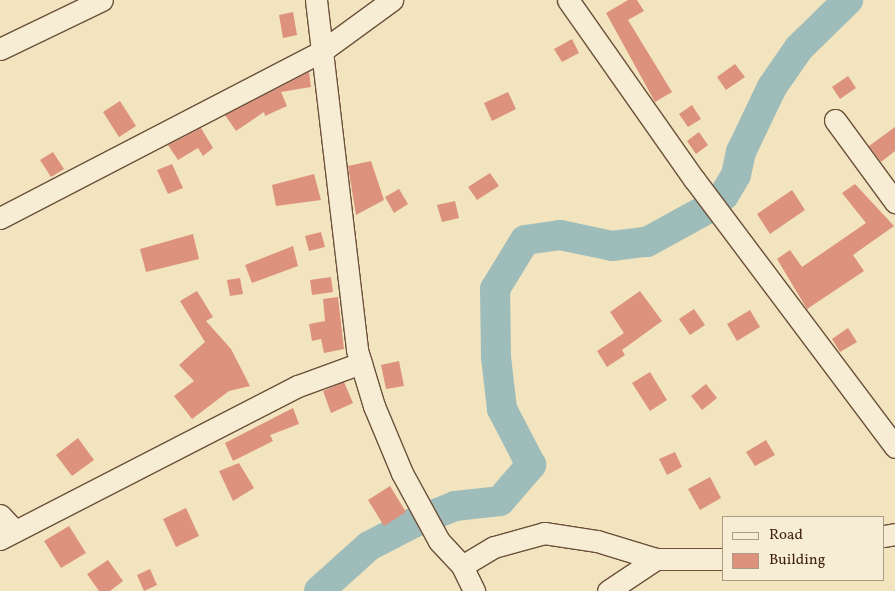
<!DOCTYPE html>
<html>
<head>
<meta charset="utf-8">
<style>
	body { margin:0 }
	#map { position:relative; width:895px; height:591px; overflow:hidden; background:#f2e4be; font-family:Vollkorn,serif }
	div>[style] { position:absolute }
	[style*='--x'] { left:calc(var(--x)*1px); top:calc(var(--y)*1px); width:calc(var(--w)*1px); rotate:calc(var(--a)*1deg) }
	.river>* { height:30px; margin:-15px; padding:0 15px; transform-origin:15px; border-radius:15px; background:#9ebcba }
	.building>* { inset:0; background:#dd927e }
	.roads { filter:drop-shadow(1px 0 #6c503a) drop-shadow(-1px 0 #6c503a) drop-shadow(0 1px #6c503a) drop-shadow(0 -1px #6c503a) }
	.minor>* { height:21px; margin:-10.5px; padding:0 10.5px; transform-origin:10.5px; border-radius:10.5px; background:#f7edd5 }
	span { translate:-50% -50%; white-space:nowrap; text-align:center; line-height:1.15; -webkit-text-stroke:5px #f7edd5; paint-order:stroke }
	.legend { position:absolute; left:722px; top:516px; width:162px; height:65px; box-sizing:border-box; background:#f7edd5; border:1px solid #ae9b85; margin:0; padding:6px 9px; list-style:none; font-size:15px; color:#401f0e }
	.legend li { display:flex; align-items:center; gap:10px; height:25px }
	.legend b { width:25px; border:1px solid #ae9b85 }
</style>
</head>
<body>
<div id="map">
	<div class="river">
		<div style="--x:319;--y:591;--w:67;--a:-42"></div>
		<div style="--x:369;--y:546;--w:50;--a:-27.6"></div>
		<div style="--x:413;--y:523;--w:45;--a:-22"></div>
		<div style="--x:455;--y:506;--w:45;--a:-6.3"></div>
		<div style="--x:500;--y:501;--w:48;--a:-49.3"></div>
		<div style="--x:531;--y:465;--w:63;--a:-117.4"></div>
		<div style="--x:502;--y:409;--w:52;--a:-96.6"></div>
		<div style="--x:496;--y:357;--w:68;--a:-90.8"></div>
		<div style="--x:495;--y:289;--w:57;--a:-58.5"></div>
		<div style="--x:525;--y:240;--w:35;--a:-8"></div>
		<div style="--x:560;--y:235;--w:53;--a:11.9"></div>
		<div style="--x:612;--y:246;--w:35;--a:-7"></div>
		<div style="--x:647;--y:242;--w:68;--a:-28.8"></div>
		<div style="--x:707;--y:209;--w:22;--a:-39"></div>
		<div style="--x:724;--y:195;--w:23;--a:-59"></div>
		<div style="--x:736;--y:175;--w:24;--a:-78"></div>
		<div style="--x:741;--y:152;--w:72;--a:-64.5"></div>
		<div style="--x:772;--y:87;--w:47;--a:-55.3"></div>
		<div style="--x:799;--y:48;--w:69;--a:-44.4"></div>
	</div>
	<div class="building">
		<div style="clip-path:polygon(628px 0,637px 0,644px 11px,628px 20px,672px 92px,655px 102px,606px 13px)"></div>
		<div style="clip-path:polygon(293px 12px,297px 35px,283px 38px,279px 15px)"></div>
		<div style="clip-path:polygon(572px 39px,579px 53px,562px 62px,554px 49px)"></div>
		<div style="clip-path:polygon(735px 64px,745px 77px,726px 90px,717px 77px)"></div>
		<div style="clip-path:polygon(309px 72px,311px 87px,281px 92px,287px 106px,265px 116px,264px 112px,236px 131px,225px 115px)"></div>
		<div style="clip-path:polygon(848px 76px,856px 88px,840px 99px,832px 87px)"></div>
		<div style="clip-path:polygon(508px 92px,516px 109px,492px 121px,484px 103px)"></div>
		<div style="clip-path:polygon(120px 101px,136px 126px,119px 137px,103px 112px)"></div>
		<div style="clip-path:polygon(692px 105px,701px 119px,688px 127px,679px 114px)"></div>
		<div style="clip-path:polygon(895px 127px,895px 151px,881px 162px,869px 146px)"></div>
		<div style="clip-path:polygon(201px 128px,213px 148px,203px 156px,198px 148px,178px 160px,168px 145px)"></div>
		<div style="clip-path:polygon(699px 132px,708px 145px,696px 154px,687px 141px)"></div>
		<div style="clip-path:polygon(53px 152px,64px 169px,51px 177px,40px 160px)"></div>
		<div style="clip-path:polygon(371px 161px,384px 200px,356px 215px,348px 166px)"></div>
		<div style="clip-path:polygon(172px 164px,183px 188px,168px 194px,157px 170px)"></div>
		<div style="clip-path:polygon(490px 173px,499px 186px,477px 200px,468px 187px)"></div>
		<div style="clip-path:polygon(314px 174px,321px 200px,276px 206px,272px 185px)"></div>
		<div style="clip-path:polygon(855px 184px,894px 226px,853px 255px,864px 271px,807px 309px,777px 259px,790px 250px,802px 267px,866px 223px,842px 193px)"></div>
		<div style="clip-path:polygon(399px 189px,408px 204px,394px 213px,385px 197px)"></div>
		<div style="clip-path:polygon(792px 190px,805px 210px,770px 234px,757px 214px)"></div>
		<div style="clip-path:polygon(455px 201px,459px 218px,442px 222px,437px 205px)"></div>
		<div style="clip-path:polygon(321px 232px,325px 247px,309px 251px,305px 236px)"></div>
		<div style="clip-path:polygon(193px 234px,199px 259px,146px 272px,140px 249px)"></div>
		<div style="clip-path:polygon(293px 246px,298px 266px,252px 283px,245px 265px)"></div>
		<div style="clip-path:polygon(331px 277px,333px 292px,312px 295px,310px 280px)"></div>
		<div style="clip-path:polygon(240px 278px,243px 294px,230px 296px,227px 280px)"></div>
		<div style="clip-path:polygon(197px 291px,213px 317px,206px 321px,231px 349px,250px 386px,229px 391px,192px 419px,174px 396px,194px 381px,179px 365px,205px 342px,180px 301px)"></div>
		<div style="clip-path:polygon(640px 291px,662px 321px,622px 350px,625px 355px,607px 367px,597px 351px,624px 333px,610px 312px)"></div>
		<div style="clip-path:polygon(338px 297px,344px 349px,324px 353px,321px 339px,312px 341px,309px 324px,325px 321px,323px 299px)"></div>
		<div style="clip-path:polygon(694px 309px,705px 325px,690px 335px,679px 319px)"></div>
		<div style="clip-path:polygon(750px 310px,760px 327px,737px 341px,727px 324px)"></div>
		<div style="clip-path:polygon(848px 328px,857px 342px,840px 352px,832px 339px)"></div>
		<div style="clip-path:polygon(399px 361px,404px 386px,386px 389px,381px 365px)"></div>
		<div style="clip-path:polygon(650px 372px,667px 400px,650px 411px,632px 383px)"></div>
		<div style="clip-path:polygon(344px 382px,353px 403px,331px 413px,323px 391px)"></div>
		<div style="clip-path:polygon(706px 384px,717px 398px,702px 410px,691px 396px)"></div>
		<div style="clip-path:polygon(293px 408px,299px 424px,270px 435px,273px 441px,233px 461px,225px 443px)"></div>
		<div style="clip-path:polygon(78px 438px,94px 460px,72px 476px,56px 455px)"></div>
		<div style="clip-path:polygon(766px 440px,775px 455px,755px 466px,746px 452px)"></div>
		<div style="clip-path:polygon(675px 452px,682px 467px,667px 475px,659px 459px)"></div>
		<div style="clip-path:polygon(239px 463px,254px 488px,233px 501px,219px 471px)"></div>
		<div style="clip-path:polygon(710px 477px,721px 498px,700px 510px,688px 489px)"></div>
		<div style="clip-path:polygon(390px 486px,406px 512px,384px 526px,368px 500px)"></div>
		<div style="clip-path:polygon(186px 508px,199px 536px,176px 547px,163px 519px)"></div>
		<div style="clip-path:polygon(69px 526px,86px 553px,61px 568px,44px 541px)"></div>
		<div style="clip-path:polygon(108px 560px,123px 581px,110px 591px,99px 591px,87px 574px)"></div>
		<div style="clip-path:polygon(150px 569px,157px 585px,144px 591px,137px 575px)"></div>
	</div>
	<div class="roads">
		<div class="minor">
			<div style="--x:316;--y:0;--w:352;--a:83.3"></div>
			<div style="--x:357;--y:350;--w:59;--a:73.1"></div>
			<div style="--x:374;--y:406;--w:73;--a:67.3"></div>
			<div style="--x:402;--y:473;--w:77;--a:61.4"></div>
			<div style="--x:439;--y:541;--w:34;--a:47"></div>
			<div style="--x:462;--y:566;--w:28;--a:64"></div>
			<div style="--x:568;--y:0;--w:219;--a:54.9"></div>
			<div style="--x:694;--y:179;--w:335;--a:53.1"></div>
			<div style="--x:0;--y:49;--w:113;--a:-25.7"></div>
			<div style="--x:835;--y:120;--w:102;--a:53.8"></div>
			<div style="--x:0;--y:218;--w:363;--a:-27.4"></div>
			<div style="--x:322;--y:51;--w:87;--a:-36.1"></div>
			<div style="--x:0;--y:515;--w:22;--a:47"></div>
			<div style="--x:884;--y:536;--w:11;--a:-10"></div>
			<div style="--x:0;--y:539;--w:335;--a:-27.2"></div>
			<div style="--x:298;--y:386;--w:67;--a:-20.1"></div>
			<div style="--x:462;--y:566;--w:37;--a:-31"></div>
			<div style="--x:494;--y:547;--w:52;--a:-15.6"></div>
			<div style="--x:544;--y:533;--w:54;--a:8.6"></div>
			<div style="--x:597;--y:541;--w:62;--a:17"></div>
			<div style="--x:656;--y:559;--w:68;--a:0"></div>
			<div style="--x:608;--y:591;--w:58;--a:-33.7"></div>
		</div>
	</div>
	<ul class="legend">
	<li><b style="height:6px;background:#f7edd5"></b>Road</li>
	<li><b style="height:14px;background:#dd927e"></b>Building</li>
	</ul>
</div>
</body>
</html>
